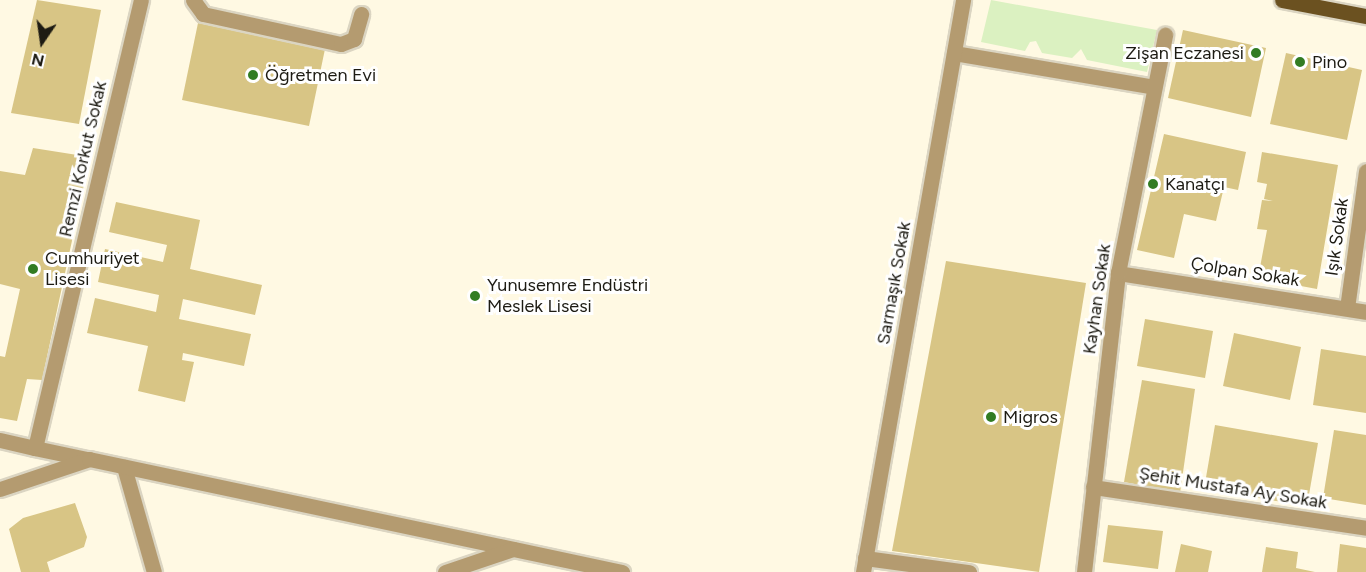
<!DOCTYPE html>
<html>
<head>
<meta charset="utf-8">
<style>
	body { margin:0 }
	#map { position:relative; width:1366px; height:572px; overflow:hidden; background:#fff9e3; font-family:Figtree,sans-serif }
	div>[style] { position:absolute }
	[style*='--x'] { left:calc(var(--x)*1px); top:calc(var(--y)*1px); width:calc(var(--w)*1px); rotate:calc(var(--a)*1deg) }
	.green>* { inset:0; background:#dbf1c1 }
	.building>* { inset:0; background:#d8c585 }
	.roads { filter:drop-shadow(2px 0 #dbd5c2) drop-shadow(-2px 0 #dbd5c2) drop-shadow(0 2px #dbd5c2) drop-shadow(0 -2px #dbd5c2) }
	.minor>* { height:15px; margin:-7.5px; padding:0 7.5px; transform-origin:7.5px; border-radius:7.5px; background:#b49b70 }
	.major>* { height:15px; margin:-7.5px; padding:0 7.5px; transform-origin:7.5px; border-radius:7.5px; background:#6b5120 }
	.dots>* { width:16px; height:16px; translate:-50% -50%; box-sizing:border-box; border:3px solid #fff; border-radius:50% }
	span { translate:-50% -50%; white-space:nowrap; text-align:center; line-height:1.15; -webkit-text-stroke:6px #fff; paint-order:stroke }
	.poi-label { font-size:18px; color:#1d1b13 }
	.right { translate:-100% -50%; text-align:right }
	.left { translate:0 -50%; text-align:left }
	.street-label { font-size:18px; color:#1d1b13 }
	.north { position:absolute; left:12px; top:12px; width:60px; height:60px; -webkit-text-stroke:4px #fff; paint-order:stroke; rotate:193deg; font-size:16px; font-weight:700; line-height:24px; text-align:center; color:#1d1b13 }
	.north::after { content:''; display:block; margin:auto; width:21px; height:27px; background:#1d1b13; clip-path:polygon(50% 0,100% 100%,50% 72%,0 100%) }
</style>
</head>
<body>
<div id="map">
	<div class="green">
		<div style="clip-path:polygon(991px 0,1157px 30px,1147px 72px,1087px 60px,1081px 49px,1072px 58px,1042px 53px,1036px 41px,1030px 42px,1025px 51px,981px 42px)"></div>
	</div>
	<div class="building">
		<div style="clip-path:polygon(37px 0,101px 10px,79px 124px,11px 113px)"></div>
		<div style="clip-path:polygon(198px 23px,325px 49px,309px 126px,182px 100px)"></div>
		<div style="clip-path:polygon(1183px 30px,1266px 48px,1251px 117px,1168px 98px)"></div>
		<div style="clip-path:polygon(1286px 53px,1362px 70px,1347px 140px,1270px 124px)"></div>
		<div style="clip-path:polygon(1164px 134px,1246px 152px,1238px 190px,1224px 187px,1216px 221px,1184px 214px,1174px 258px,1137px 250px)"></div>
		<div style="clip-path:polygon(33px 148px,90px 157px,42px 380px,27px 379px,17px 421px,0 418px,0 356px,5px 357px,20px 289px,0 284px,0 171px,25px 175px)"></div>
		<div style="clip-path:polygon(1262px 152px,1338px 165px,1317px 289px,1258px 278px,1267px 230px,1257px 229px,1262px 200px,1273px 201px,1264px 199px,1267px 184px,1257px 182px)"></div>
		<div style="clip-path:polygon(116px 202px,200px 220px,190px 269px,262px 285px,255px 315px,183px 299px,179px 319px,251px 334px,244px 366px,183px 353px,182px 360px,194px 362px,185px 402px,138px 391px,148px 346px,87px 333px,95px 298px,156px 312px,159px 295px,98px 282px,105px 249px,163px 262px,167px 245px,109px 232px)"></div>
		<div style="clip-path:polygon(946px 261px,1086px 283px,1039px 572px,892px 551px)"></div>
		<div style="clip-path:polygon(1145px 319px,1213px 331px,1205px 378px,1137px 366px)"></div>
		<div style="clip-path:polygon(1234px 333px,1301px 347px,1290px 400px,1223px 386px)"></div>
		<div style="clip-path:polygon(1321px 349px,1366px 356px,1366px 413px,1313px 405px)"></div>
		<div style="clip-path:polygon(1142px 380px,1195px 389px,1180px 493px,1124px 482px)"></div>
		<div style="clip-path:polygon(1215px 425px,1318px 443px,1307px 506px,1204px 489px)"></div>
		<div style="clip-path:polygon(1334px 430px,1366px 435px,1366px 505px,1323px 498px)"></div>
		<div style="clip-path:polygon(75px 503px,87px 537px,84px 547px,47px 562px,50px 572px,21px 572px,9px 529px,23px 518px)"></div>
		<div style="clip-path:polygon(1108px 525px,1163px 531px,1158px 569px,1103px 562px)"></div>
		<div style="clip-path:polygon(1181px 544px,1212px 551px,1208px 572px,1175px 572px)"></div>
		<div style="clip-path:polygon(1340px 544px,1366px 548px,1366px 572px,1337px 572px)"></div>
		<div style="clip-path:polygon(1266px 547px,1298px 552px,1296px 568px,1315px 572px,1262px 572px)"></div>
	</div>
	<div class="roads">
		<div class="minor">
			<div style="--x:193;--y:0;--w:17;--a:54"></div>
			<div style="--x:203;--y:14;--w:141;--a:12.3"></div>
			<div style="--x:341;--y:44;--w:14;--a:-21"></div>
			<div style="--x:354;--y:39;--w:26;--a:-74"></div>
			<div style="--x:954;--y:53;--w:203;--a:9.6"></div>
			<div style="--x:1118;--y:273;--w:251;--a:8.9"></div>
			<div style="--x:1347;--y:308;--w:138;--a:-82.1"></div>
			<div style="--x:0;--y:440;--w:36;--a:13"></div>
			<div style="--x:87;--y:459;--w:53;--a:-168.1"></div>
			<div style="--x:35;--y:448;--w:460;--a:-76.7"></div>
			<div style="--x:124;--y:467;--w:109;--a:74.1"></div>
			<div style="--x:1093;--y:487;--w:276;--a:8.5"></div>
			<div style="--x:0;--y:489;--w:94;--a:-18.6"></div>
			<div style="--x:89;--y:459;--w:545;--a:11.97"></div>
			<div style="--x:865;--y:558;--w:105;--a:7.7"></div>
			<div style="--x:445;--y:572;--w:72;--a:-18.7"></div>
			<div style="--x:863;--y:572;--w:581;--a:-80.08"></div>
			<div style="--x:1084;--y:572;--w:301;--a:-83.5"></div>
			<div style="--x:1118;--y:273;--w:243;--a:-78.8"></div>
		</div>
		<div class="major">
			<div style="--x:1282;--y:0;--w:86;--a:10.8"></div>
		</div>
	</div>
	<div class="dots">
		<div style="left:1256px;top:53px;background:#327c23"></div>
		<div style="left:1300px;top:62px;background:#327c23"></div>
		<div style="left:253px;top:75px;background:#327c23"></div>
		<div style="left:1153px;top:184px;background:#327c23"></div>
		<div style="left:33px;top:269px;background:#327c23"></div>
		<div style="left:475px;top:296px;background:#327c23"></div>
		<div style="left:991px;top:417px;background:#327c23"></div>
	</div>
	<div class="poi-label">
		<span class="right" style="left:1244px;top:53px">Zişan Eczanesi</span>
		<span class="left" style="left:1312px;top:62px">Pino</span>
		<span class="left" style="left:265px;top:75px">Öğretmen Evi</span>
		<span class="left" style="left:1165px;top:184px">Kanatçı</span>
		<span class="left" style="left:45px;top:269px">Cumhuriyet<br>Lisesi</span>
		<span class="left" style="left:487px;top:296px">Yunusemre Endüstri<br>Meslek Lisesi</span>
		<span class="left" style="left:1003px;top:417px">Migros</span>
	</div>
	<div class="street-label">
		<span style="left:83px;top:159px;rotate:-77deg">Remzi Korkut Sokak</span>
		<span style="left:1337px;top:237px;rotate:-82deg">Işık Sokak</span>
		<span style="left:1245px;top:272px;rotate:9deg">Çolpan Sokak</span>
		<span style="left:894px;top:283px;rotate:-80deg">Sarmaşık Sokak</span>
		<span style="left:1097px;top:299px;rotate:-82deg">Kayhan Sokak</span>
		<span style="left:1233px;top:488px;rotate:9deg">Şehit Mustafa Ay Sokak</span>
	</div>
	<div class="north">N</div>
</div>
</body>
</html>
